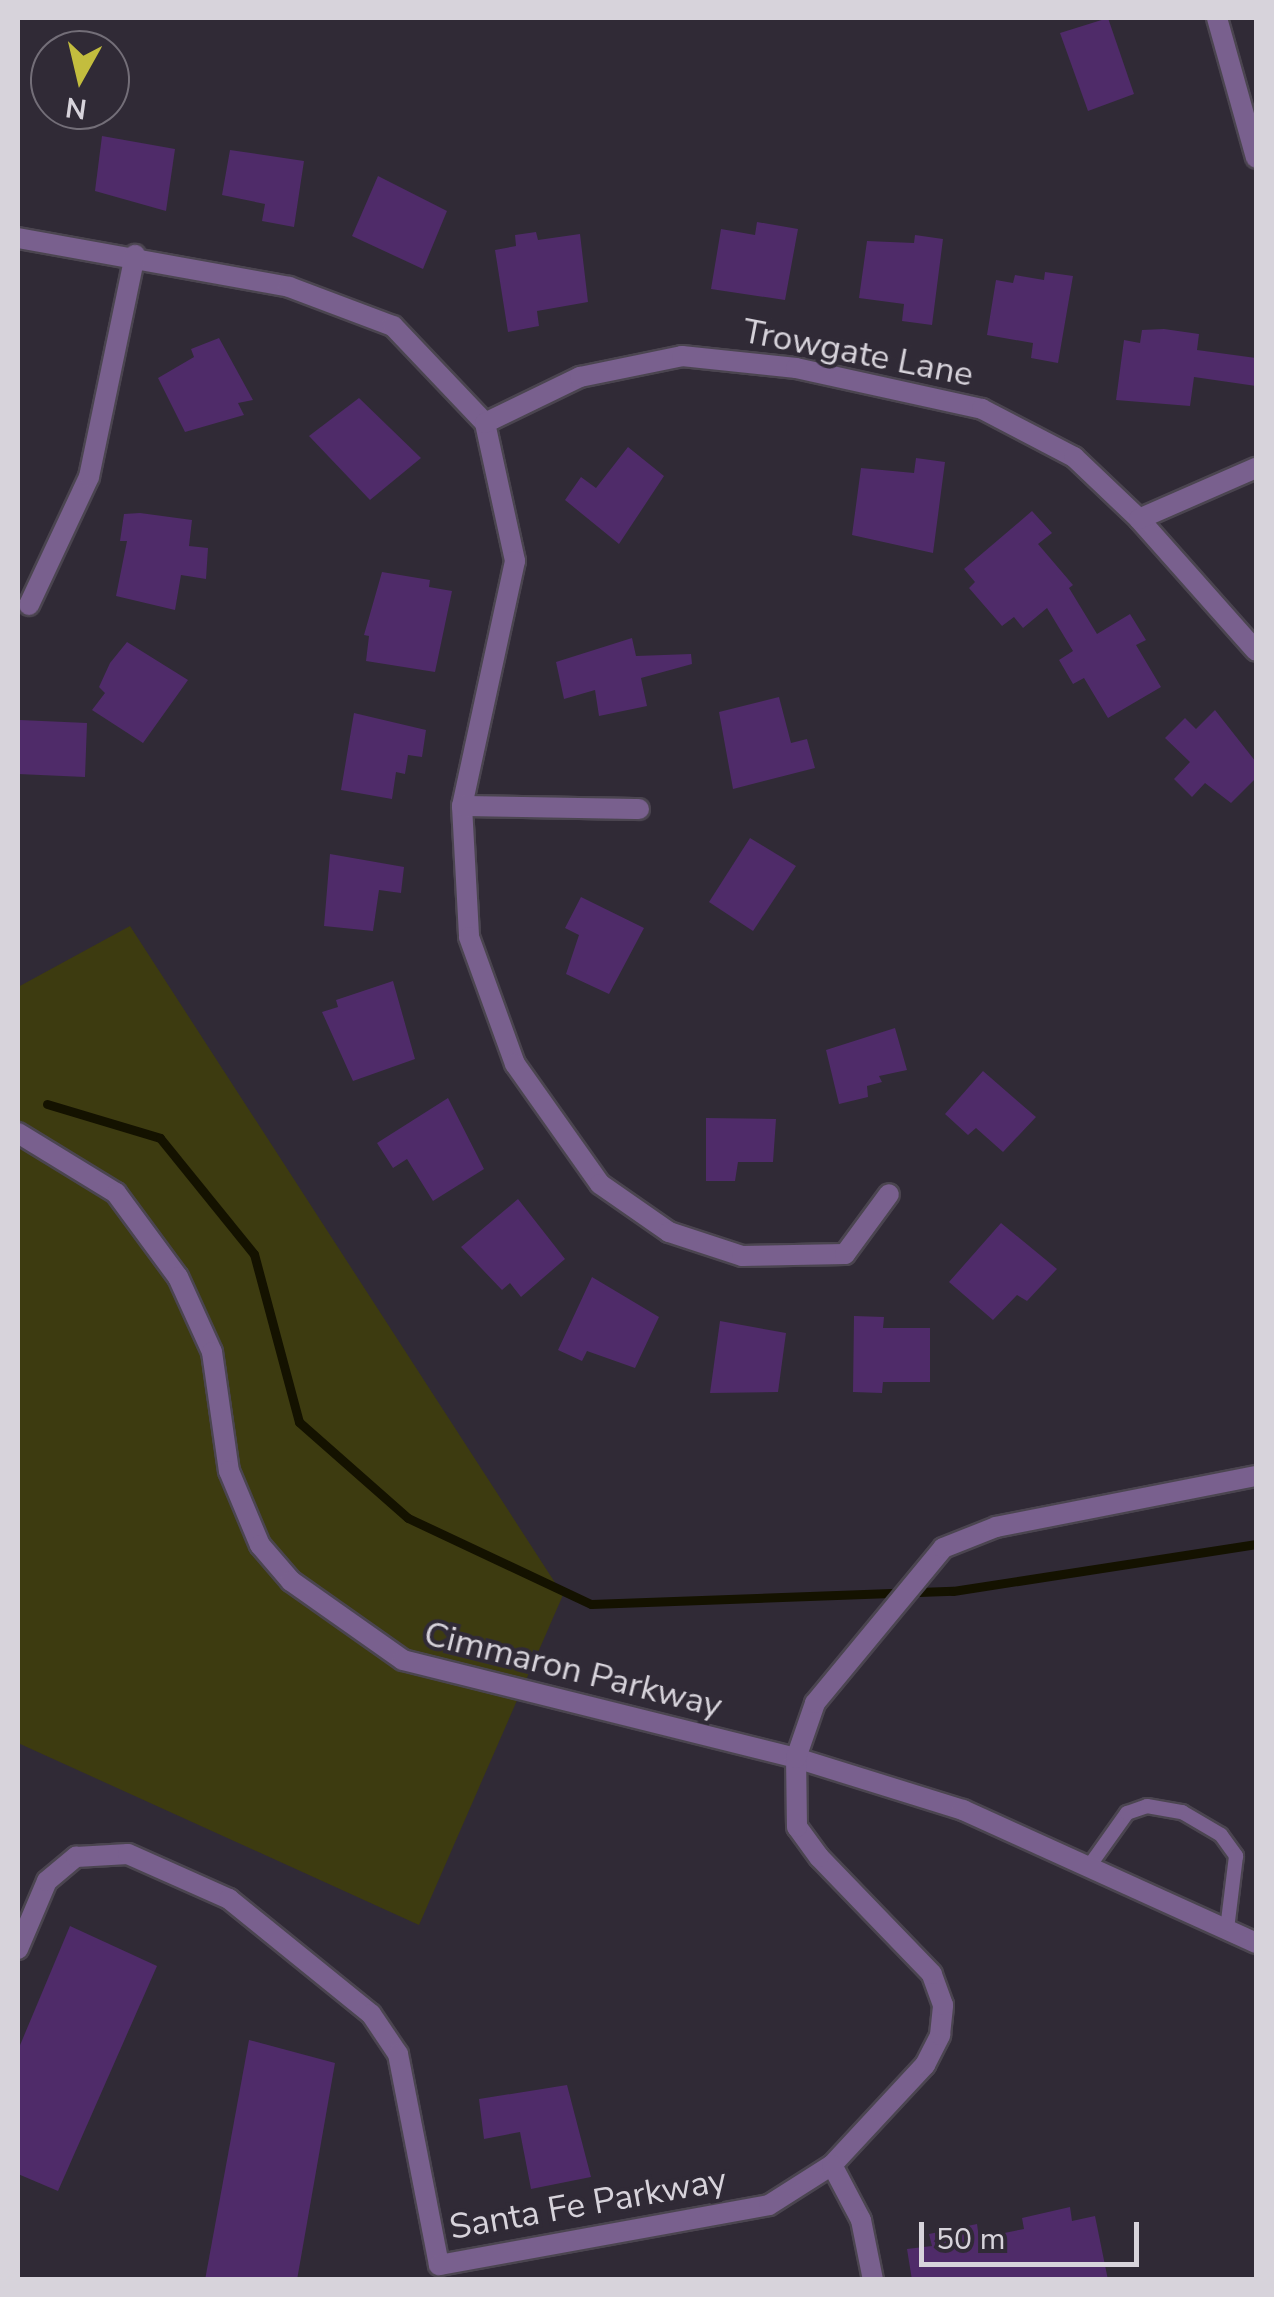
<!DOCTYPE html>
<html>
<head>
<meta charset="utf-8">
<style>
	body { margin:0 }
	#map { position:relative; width:1274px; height:2297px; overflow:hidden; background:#302a36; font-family:"Nunito Sans",sans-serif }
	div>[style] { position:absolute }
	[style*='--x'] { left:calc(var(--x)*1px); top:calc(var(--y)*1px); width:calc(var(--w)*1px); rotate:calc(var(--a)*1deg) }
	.green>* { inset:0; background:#3d3b10 }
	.stream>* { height:9px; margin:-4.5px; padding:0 4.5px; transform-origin:4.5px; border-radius:4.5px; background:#141200 }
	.building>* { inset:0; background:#4f2b69 }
	.roads { filter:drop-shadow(2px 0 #4b4550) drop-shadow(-2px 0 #4b4550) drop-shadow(0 2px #4b4550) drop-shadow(0 -2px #4b4550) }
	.service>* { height:14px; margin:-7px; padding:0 7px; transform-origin:7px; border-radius:7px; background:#79608e }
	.minor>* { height:20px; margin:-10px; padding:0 10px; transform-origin:10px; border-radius:10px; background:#79608e }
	span { translate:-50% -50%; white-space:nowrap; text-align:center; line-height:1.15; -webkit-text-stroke:8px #302a36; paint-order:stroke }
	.street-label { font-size:35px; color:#d7d3db }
	.frame { position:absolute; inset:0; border:20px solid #d7d3db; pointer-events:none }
	.north { position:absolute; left:30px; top:30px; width:100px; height:100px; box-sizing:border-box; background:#302a36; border:2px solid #736e78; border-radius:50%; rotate:188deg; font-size:28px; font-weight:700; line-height:40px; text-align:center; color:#d7d3db }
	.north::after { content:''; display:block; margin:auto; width:35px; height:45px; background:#c3bd3e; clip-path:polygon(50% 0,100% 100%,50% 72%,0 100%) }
	.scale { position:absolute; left:919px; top:2222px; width:220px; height:45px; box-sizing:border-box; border:5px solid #d7d3db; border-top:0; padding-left:12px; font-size:30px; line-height:35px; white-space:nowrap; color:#d7d3db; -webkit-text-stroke:8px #302a36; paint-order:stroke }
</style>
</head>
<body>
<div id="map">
	<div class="green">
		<div style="clip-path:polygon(130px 926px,563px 1595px,419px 1925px,18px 1743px,18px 987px)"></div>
	</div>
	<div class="stream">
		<div style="--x:47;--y:1104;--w:118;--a:16.7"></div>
		<div style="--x:160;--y:1138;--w:149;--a:51"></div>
		<div style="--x:254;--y:1254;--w:174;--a:75"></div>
		<div style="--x:299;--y:1422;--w:145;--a:41.4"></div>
		<div style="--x:408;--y:1518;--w:202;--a:25.2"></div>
		<div style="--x:591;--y:1604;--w:362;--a:-2.1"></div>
		<div style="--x:953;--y:1591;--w:307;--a:-8.8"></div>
	</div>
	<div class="building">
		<div style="clip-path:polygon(1108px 18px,1134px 94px,1088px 111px,1060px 33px)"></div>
		<div style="clip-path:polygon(102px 136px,175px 149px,166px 211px,95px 191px)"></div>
		<div style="clip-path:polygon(230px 150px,304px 161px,294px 227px,262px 221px,265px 204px,222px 195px)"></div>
		<div style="clip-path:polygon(378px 176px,447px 211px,423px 269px,352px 236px)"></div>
		<div style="clip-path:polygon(757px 222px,798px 229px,785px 300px,711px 289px,721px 229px,755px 235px)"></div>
		<div style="clip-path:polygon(536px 232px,538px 240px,580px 234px,588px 302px,537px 311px,539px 326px,508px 332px,495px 250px,516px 246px,515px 235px)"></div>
		<div style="clip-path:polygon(915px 235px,943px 239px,932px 325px,902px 321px,904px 304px,859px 298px,867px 241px,914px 243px)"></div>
		<div style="clip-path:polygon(1045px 272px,1073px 276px,1058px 363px,1031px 358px,1033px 343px,987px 335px,996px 280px,1013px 283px,1015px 275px,1044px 280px)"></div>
		<div style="clip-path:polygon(1164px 329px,1199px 334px,1197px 350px,1256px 358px,1256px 386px,1194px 377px,1190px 406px,1116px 400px,1124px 340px,1140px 343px,1142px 330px)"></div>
		<div style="clip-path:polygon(219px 338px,253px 400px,238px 403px,244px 415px,185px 432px,158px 378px,194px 357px,191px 349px)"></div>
		<div style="clip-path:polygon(359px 398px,421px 458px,370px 500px,309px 436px)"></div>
		<div style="clip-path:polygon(628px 447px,664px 476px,619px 544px,565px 500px,581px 477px,596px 488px)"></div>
		<div style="clip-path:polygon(916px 458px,945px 462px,933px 553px,852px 535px,861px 468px,914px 473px)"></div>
		<div style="clip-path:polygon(1032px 511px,1052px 533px,1038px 544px,1073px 585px,1069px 588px,1097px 634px,1130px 614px,1146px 640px,1136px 645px,1161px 687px,1108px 718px,1084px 678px,1073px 684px,1059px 660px,1073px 651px,1047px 608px,1023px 628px,1014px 617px,1002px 626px,969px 588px,975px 582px,964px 569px)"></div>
		<div style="clip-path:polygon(140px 513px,192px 520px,189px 546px,208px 548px,206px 579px,181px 575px,175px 610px,116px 596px,127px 541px,120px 541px,124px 514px)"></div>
		<div style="clip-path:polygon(382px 572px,430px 580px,429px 587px,452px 591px,435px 672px,366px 661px,369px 636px,364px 635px)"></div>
		<div style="clip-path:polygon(632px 638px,636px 656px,691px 654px,692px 664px,641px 678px,647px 706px,599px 716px,595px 690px,564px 699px,556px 662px)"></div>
		<div style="clip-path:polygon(127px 642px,188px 680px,143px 743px,92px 710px,105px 693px,99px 687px,110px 663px)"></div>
		<div style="clip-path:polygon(779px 697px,791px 743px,807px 739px,815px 768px,733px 789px,719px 712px)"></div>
		<div style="clip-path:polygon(1215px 710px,1256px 762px,1256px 778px,1231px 803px,1205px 783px,1192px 797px,1174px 779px,1190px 762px,1165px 738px,1185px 718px,1196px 729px)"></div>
		<div style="clip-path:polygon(354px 713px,426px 730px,422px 757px,408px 755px,405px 774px,396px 772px,392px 799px,341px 790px)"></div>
		<div style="clip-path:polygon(20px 720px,87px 723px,85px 777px,18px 774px)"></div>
		<div style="clip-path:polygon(750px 838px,796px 866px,753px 931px,709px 902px)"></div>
		<div style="clip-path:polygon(330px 854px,404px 867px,401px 893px,379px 890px,373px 931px,324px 926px)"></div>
		<div style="clip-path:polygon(581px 897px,644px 928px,609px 994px,566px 974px,579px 935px,565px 928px)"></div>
		<div style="clip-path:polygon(393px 981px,415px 1059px,353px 1081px,322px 1012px,338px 1007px,336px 1000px)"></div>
		<div style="clip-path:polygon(895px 1028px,907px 1070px,879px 1076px,882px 1082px,867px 1086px,868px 1097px,839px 1104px,826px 1050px)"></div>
		<div style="clip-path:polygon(983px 1071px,1036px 1117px,1003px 1152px,976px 1128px,968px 1135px,945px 1114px)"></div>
		<div style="clip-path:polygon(448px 1098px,484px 1169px,433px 1201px,407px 1159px,393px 1168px,377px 1143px)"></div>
		<div style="clip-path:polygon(706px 1118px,776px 1119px,773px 1162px,738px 1162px,735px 1181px,706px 1181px)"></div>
		<div style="clip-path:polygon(518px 1199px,565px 1259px,521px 1297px,510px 1283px,502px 1290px,461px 1247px)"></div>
		<div style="clip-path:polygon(1001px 1223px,1057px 1269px,1027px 1301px,1017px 1295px,993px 1320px,949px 1282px)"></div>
		<div style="clip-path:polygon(592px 1277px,659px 1317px,635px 1368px,587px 1351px,582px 1361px,558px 1350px)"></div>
		<div style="clip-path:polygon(854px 1316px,884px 1317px,883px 1328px,930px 1328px,930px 1382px,883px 1382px,882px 1393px,853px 1392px)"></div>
		<div style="clip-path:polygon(720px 1321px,786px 1333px,778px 1392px,710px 1393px)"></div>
		<div style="clip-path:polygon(70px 1926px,157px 1966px,58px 2191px,18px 2174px,18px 2050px)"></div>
		<div style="clip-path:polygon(249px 2040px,335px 2063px,297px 2280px,205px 2280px)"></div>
		<div style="clip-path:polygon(567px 2085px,591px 2177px,531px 2189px,520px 2132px,484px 2139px,479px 2099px)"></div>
		<div style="clip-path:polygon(1070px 2207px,1072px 2221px,1095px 2216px,1108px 2280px,912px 2280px,907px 2249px,932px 2246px,929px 2234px,977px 2224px,979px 2238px,1024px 2229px,1022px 2218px)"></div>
	</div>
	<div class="roads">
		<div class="service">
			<div style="--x:1090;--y:1865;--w:64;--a:-54.6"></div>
			<div style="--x:1127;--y:1813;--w:21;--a:-19"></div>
			<div style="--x:1147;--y:1806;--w:36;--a:10"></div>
			<div style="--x:1182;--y:1812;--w:45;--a:30.5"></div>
			<div style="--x:1221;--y:1835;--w:26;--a:54"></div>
			<div style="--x:1236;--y:1856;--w:74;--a:97"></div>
		</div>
		<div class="minor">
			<div style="--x:1217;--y:18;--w:145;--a:74.4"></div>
			<div style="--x:18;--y:238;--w:275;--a:10.2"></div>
			<div style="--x:289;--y:287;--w:111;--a:20.6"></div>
			<div style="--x:393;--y:326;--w:134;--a:46.5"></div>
			<div style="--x:485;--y:423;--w:141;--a:77.7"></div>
			<div style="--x:515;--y:561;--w:251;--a:102.2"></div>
			<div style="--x:462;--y:806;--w:131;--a:86.9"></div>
			<div style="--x:469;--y:937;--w:135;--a:70.1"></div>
			<div style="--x:515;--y:1064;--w:147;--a:54.7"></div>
			<div style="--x:600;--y:1184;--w:84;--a:34.8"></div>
			<div style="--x:669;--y:1232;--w:77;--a:18.2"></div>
			<div style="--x:742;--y:1256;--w:103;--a:-1.1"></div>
			<div style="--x:845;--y:1254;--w:74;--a:-53.7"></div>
			<div style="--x:485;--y:423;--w:106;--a:-25.8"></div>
			<div style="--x:580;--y:377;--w:104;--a:-11.6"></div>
			<div style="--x:682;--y:356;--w:115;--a:6"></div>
			<div style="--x:796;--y:368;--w:190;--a:12.4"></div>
			<div style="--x:982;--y:409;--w:104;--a:27.6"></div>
			<div style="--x:1074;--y:457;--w:90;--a:43.6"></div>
			<div style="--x:1139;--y:519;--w:176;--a:48.4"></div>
			<div style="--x:1139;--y:519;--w:128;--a:-23.6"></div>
			<div style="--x:29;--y:605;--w:141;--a:-64.9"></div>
			<div style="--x:89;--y:477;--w:227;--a:-78.3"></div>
			<div style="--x:462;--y:806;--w:177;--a:1"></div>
			<div style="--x:18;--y:1133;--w:115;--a:31.5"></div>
			<div style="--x:116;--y:1193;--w:104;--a:53.6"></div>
			<div style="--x:178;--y:1277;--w:82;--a:65.6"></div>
			<div style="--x:212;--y:1352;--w:120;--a:81.9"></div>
			<div style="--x:229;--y:1471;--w:80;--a:67.3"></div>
			<div style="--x:260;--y:1545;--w:48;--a:49.3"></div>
			<div style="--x:291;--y:1581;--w:137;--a:35.2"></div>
			<div style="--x:403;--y:1660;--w:405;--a:14"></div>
			<div style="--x:796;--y:1758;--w:175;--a:17.3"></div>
			<div style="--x:963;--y:1810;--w:322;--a:24.4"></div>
			<div style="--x:18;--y:1949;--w:74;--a:-66.9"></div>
			<div style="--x:47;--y:1881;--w:38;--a:-40"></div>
			<div style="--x:76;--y:1857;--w:52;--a:-3.3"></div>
			<div style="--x:128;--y:1854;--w:111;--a:24"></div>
			<div style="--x:229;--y:1899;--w:183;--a:39"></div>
			<div style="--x:371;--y:2014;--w:48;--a:56"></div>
			<div style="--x:398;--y:2054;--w:215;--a:79"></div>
			<div style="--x:439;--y:2265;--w:335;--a:-10.3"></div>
			<div style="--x:769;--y:2205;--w:75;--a:-32.4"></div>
			<div style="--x:832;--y:2165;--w:137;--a:-47.1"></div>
			<div style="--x:925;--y:2065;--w:34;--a:-63"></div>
			<div style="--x:940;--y:2035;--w:30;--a:-84"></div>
			<div style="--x:943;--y:2005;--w:33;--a:-110"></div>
			<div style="--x:932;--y:1974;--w:163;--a:-134"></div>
			<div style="--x:819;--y:1857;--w:37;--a:-126"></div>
			<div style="--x:797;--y:1827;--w:69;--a:-90.8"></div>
			<div style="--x:796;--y:1758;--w:58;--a:-70.9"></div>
			<div style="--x:815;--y:1703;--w:201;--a:-50.4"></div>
			<div style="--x:943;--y:1548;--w:57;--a:-21.6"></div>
			<div style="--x:996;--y:1527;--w:265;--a:-11.1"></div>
			<div style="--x:832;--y:2165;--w:62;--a:62.2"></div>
			<div style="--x:861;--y:2220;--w:61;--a:78.7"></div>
		</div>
	</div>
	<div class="street-label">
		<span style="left:858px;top:353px;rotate:11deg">Trowgate Lane</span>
		<span style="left:573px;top:1670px;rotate:14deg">Cimmaron Parkway</span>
		<span style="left:588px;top:2204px;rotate:-10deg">Santa Fe Parkway</span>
	</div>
	<div class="frame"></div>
	<div class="north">N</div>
	<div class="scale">50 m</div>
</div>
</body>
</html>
